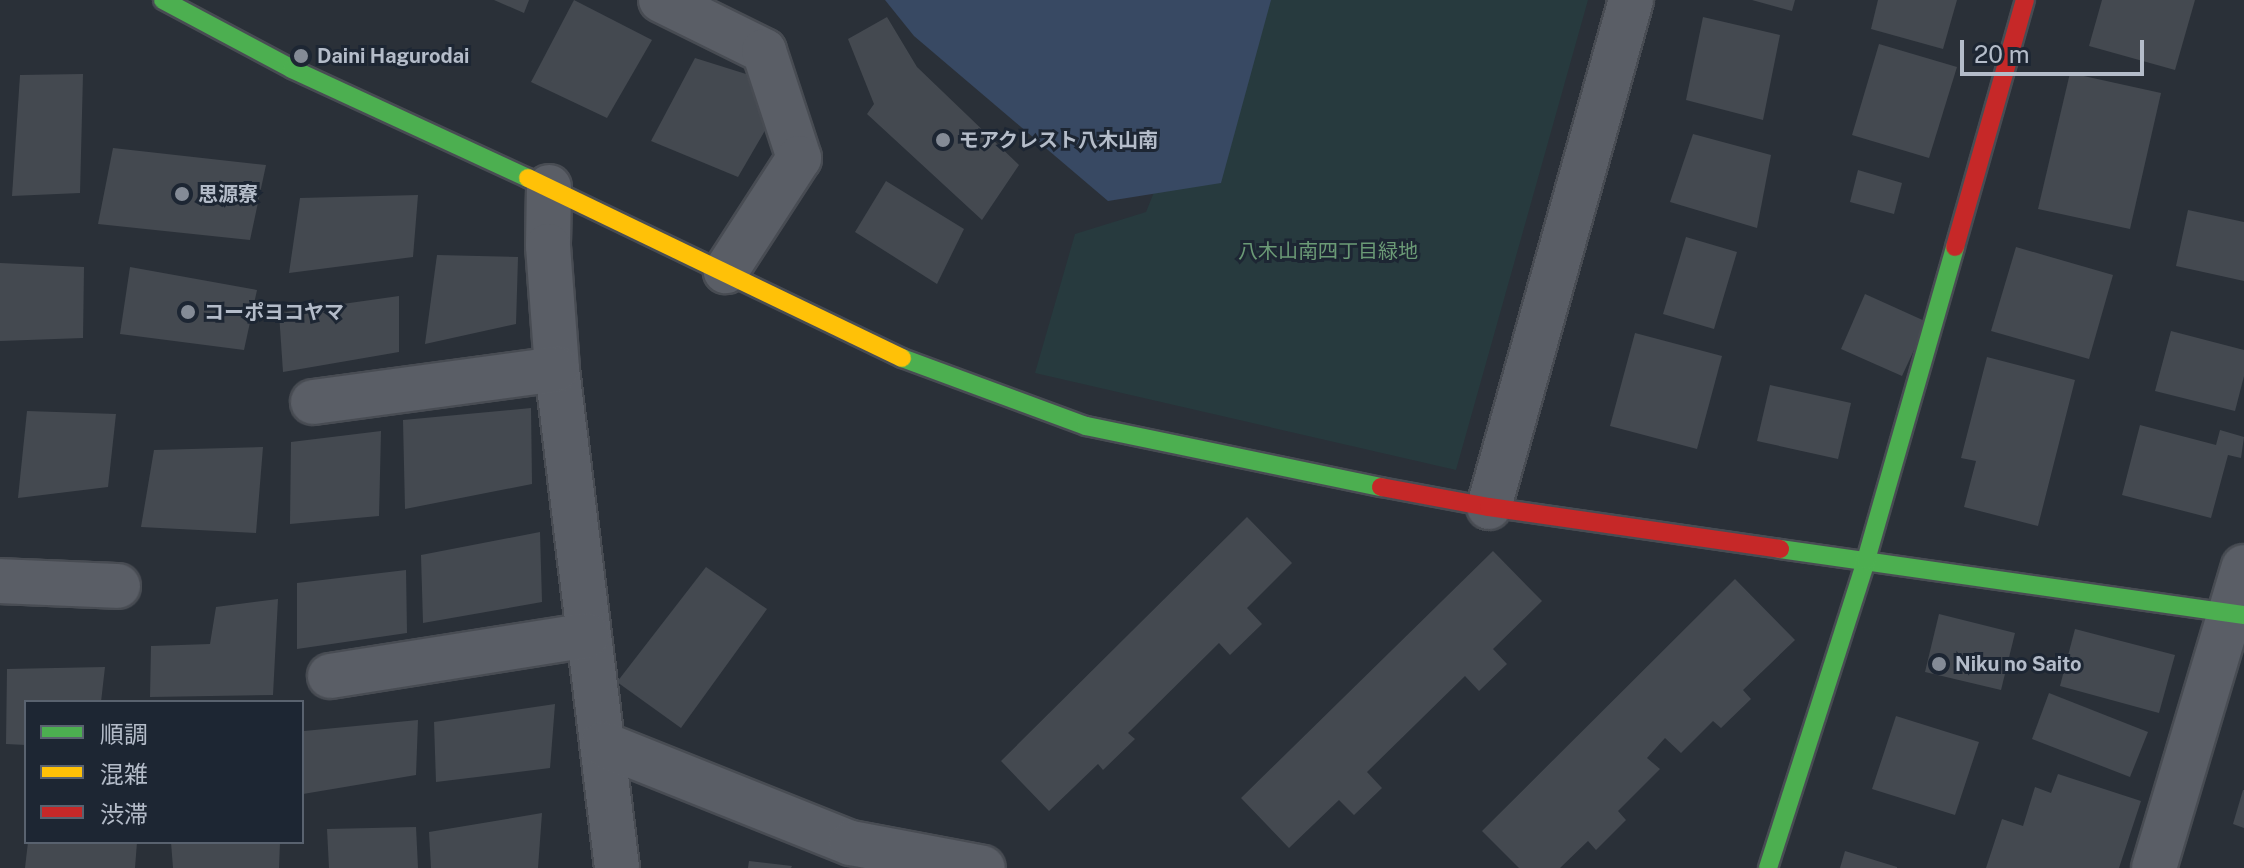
<!DOCTYPE html>
<html>
<head>
<meta charset="utf-8">
<style>
	body { margin:0 }
	#map { position:relative; width:2244px; height:868px; overflow:hidden; background:#2a3038; font-family:"Public Sans","Noto Sans JP",sans-serif }
	div>[style] { position:absolute }
	[style*='--x'] { left:calc(var(--x)*1px); top:calc(var(--y)*1px); width:calc(var(--w)*1px); rotate:calc(var(--a)*1deg) }
	.green>* { inset:0; background:#273a3e }
	.water>* { inset:0; background:#384963 }
	.building>* { inset:0; background:#444950 }
	.roads { filter:drop-shadow(2px 0 #484c53) drop-shadow(-2px 0 #484c53) drop-shadow(0 2px #484c53) drop-shadow(0 -2px #484c53) }
	.street>* { height:44px; margin:-22px; padding:0 22px; transform-origin:22px; border-radius:22px; background:#5a5e66 }
	.fast>* { height:18px; margin:-9px; padding:0 9px; transform-origin:9px; border-radius:9px; background:#4caf50 }
	.slow>* { height:18px; margin:-9px; padding:0 9px; transform-origin:9px; border-radius:9px; background:#ffc107 }
	.jam>* { height:18px; margin:-9px; padding:0 9px; transform-origin:9px; border-radius:9px; background:#c62828 }
	.dots>* { width:22px; height:22px; translate:-50% -50%; box-sizing:border-box; border:4px solid #1d2633; border-radius:50% }
	span { translate:-50% -50%; white-space:nowrap; text-align:center; line-height:1.15; -webkit-text-stroke:6px #1d2633; paint-order:stroke }
	.poi-label { font-size:20px; color:#b4bcc9; font-weight:700 }
	.left { translate:0 -50%; text-align:left }
	.park-label { font-size:20px; color:#6b9a76 }
	.legend { position:absolute; left:24px; top:700px; width:280px; height:144px; box-sizing:border-box; background:#1d2633; border:2px solid #59626f; margin:0; padding:10px 14px; list-style:none; font-size:24px; color:#b4bcc9 }
	.legend li { display:flex; align-items:center; gap:16px; height:40px }
	.legend b { width:40px; border:2px solid #59626f }
	.scale { position:absolute; left:1960px; top:40px; width:184px; height:36px; box-sizing:border-box; border:4px solid #b4bcc9; border-top:0; padding-left:10px; font-size:24px; line-height:28px; white-space:nowrap; color:#b4bcc9; -webkit-text-stroke:6px #1d2633; paint-order:stroke }
</style>
</head>
<body>
<div id="map">
	<div class="green">
		<div style="clip-path:polygon(1231px 0,1588px 0,1456px 470px,1035px 373px,1075px 234px,1146px 212px)"></div>
	</div>
	<div class="water">
		<div style="clip-path:polygon(885px 0,1271px 0,1221px 183px,1108px 201px,914px 36px)"></div>
	</div>
	<div class="building">
		<div style="clip-path:polygon(494px 0,529px 0,524px 13px)"></div>
		<div style="clip-path:polygon(574px 0,652px 40px,607px 118px,531px 82px)"></div>
		<div style="clip-path:polygon(1752px 0,1795px 0,1792px 11px)"></div>
		<div style="clip-path:polygon(1878px 0,1957px 0,1943px 49px,1871px 29px)"></div>
		<div style="clip-path:polygon(2102px 0,2195px 0,2175px 70px,2089px 46px)"></div>
		<div style="clip-path:polygon(887px 17px,917px 67px,1019px 165px,982px 220px,867px 114px,874px 104px,848px 39px)"></div>
		<div style="clip-path:polygon(1703px 17px,1780px 35px,1763px 120px,1686px 100px)"></div>
		<div style="clip-path:polygon(1879px 44px,1957px 67px,1929px 158px,1852px 135px)"></div>
		<div style="clip-path:polygon(695px 58px,746px 74px,767px 127px,738px 177px,651px 141px)"></div>
		<div style="clip-path:polygon(2070px 73px,2161px 93px,2130px 229px,2038px 209px)"></div>
		<div style="clip-path:polygon(83px 74px,80px 193px,12px 196px,20px 75px)"></div>
		<div style="clip-path:polygon(1693px 134px,1771px 155px,1757px 228px,1670px 202px)"></div>
		<div style="clip-path:polygon(113px 148px,266px 165px,250px 240px,98px 224px)"></div>
		<div style="clip-path:polygon(1858px 170px,1902px 183px,1894px 214px,1850px 202px)"></div>
		<div style="clip-path:polygon(886px 181px,964px 229px,937px 284px,855px 232px)"></div>
		<div style="clip-path:polygon(418px 195px,413px 257px,289px 273px,300px 198px)"></div>
		<div style="clip-path:polygon(2188px 210px,2244px 222px,2244px 281px,2176px 266px)"></div>
		<div style="clip-path:polygon(1686px 237px,1737px 252px,1714px 329px,1663px 314px)"></div>
		<div style="clip-path:polygon(2016px 247px,2113px 275px,2089px 359px,1991px 331px)"></div>
		<div style="clip-path:polygon(437px 255px,518px 257px,516px 324px,425px 344px)"></div>
		<div style="clip-path:polygon(0 263px,84px 267px,83px 338px,0 341px)"></div>
		<div style="clip-path:polygon(130px 267px,257px 290px,244px 350px,120px 334px)"></div>
		<div style="clip-path:polygon(1865px 294px,1927px 322px,1902px 376px,1841px 349px)"></div>
		<div style="clip-path:polygon(399px 296px,399px 352px,283px 372px,279px 313px)"></div>
		<div style="clip-path:polygon(2171px 331px,2244px 350px,2244px 376px,2235px 411px,2155px 391px)"></div>
		<div style="clip-path:polygon(1635px 333px,1722px 356px,1697px 449px,1610px 426px)"></div>
		<div style="clip-path:polygon(1987px 357px,2075px 380px,2038px 526px,1964px 507px,1976px 461px,1961px 458px)"></div>
		<div style="clip-path:polygon(1770px 385px,1851px 403px,1838px 459px,1757px 441px)"></div>
		<div style="clip-path:polygon(531px 408px,532px 484px,405px 509px,403px 420px)"></div>
		<div style="clip-path:polygon(27px 411px,116px 414px,108px 487px,18px 498px)"></div>
		<div style="clip-path:polygon(2140px 425px,2216px 445px,2220px 430px,2244px 437px,2241px 458px,2228px 455px,2211px 518px,2122px 495px)"></div>
		<div style="clip-path:polygon(381px 431px,379px 516px,290px 524px,291px 442px)"></div>
		<div style="clip-path:polygon(263px 447px,256px 533px,141px 527px,154px 450px)"></div>
		<div style="clip-path:polygon(1247px 517px,1292px 563px,1247px 608px,1262px 624px,1230px 655px,1219px 643px,1128px 733px,1135px 739px,1103px 770px,1098px 764px,1049px 811px,1001px 761px)"></div>
		<div style="clip-path:polygon(540px 532px,542px 602px,423px 623px,421px 555px)"></div>
		<div style="clip-path:polygon(1493px 551px,1542px 601px,1493px 649px,1507px 664px,1479px 691px,1465px 676px,1367px 772px,1382px 788px,1354px 815px,1339px 800px,1289px 848px,1241px 798px)"></div>
		<div style="clip-path:polygon(706px 567px,767px 609px,681px 728px,617px 682px)"></div>
		<div style="clip-path:polygon(406px 570px,407px 633px,297px 649px,297px 583px)"></div>
		<div style="clip-path:polygon(1735px 579px,1795px 640px,1743px 690px,1751px 699px,1721px 728px,1713px 721px,1681px 753px,1665px 738px,1647px 758px,1660px 769px,1618px 811px,1626px 820px,1596px 850px,1588px 841px,1560px 868px,1519px 868px,1482px 831px)"></div>
		<div style="clip-path:polygon(278px 599px,273px 695px,150px 697px,151px 646px,210px 644px,216px 607px)"></div>
		<div style="clip-path:polygon(1939px 614px,2015px 633px,2001px 690px,1925px 672px)"></div>
		<div style="clip-path:polygon(2075px 629px,2175px 655px,2159px 713px,2060px 686px)"></div>
		<div style="clip-path:polygon(105px 667px,101px 702px,26px 702px,26px 745px,6px 744px,7px 669px)"></div>
		<div style="clip-path:polygon(2049px 693px,2148px 732px,2130px 777px,2032px 739px)"></div>
		<div style="clip-path:polygon(555px 704px,550px 768px,436px 782px,434px 722px)"></div>
		<div style="clip-path:polygon(1896px 716px,1979px 742px,1955px 815px,1872px 789px)"></div>
		<div style="clip-path:polygon(418px 720px,416px 775px,303px 794px,304px 731px)"></div>
		<div style="clip-path:polygon(2058px 774px,2141px 801px,2119px 868px,1986px 868px,2002px 819px,2023px 826px,2035px 787px,2051px 793px)"></div>
		<div style="clip-path:polygon(2243px 790px,2244px 790px,2244px 828px,2233px 824px)"></div>
		<div style="clip-path:polygon(542px 813px,538px 868px,431px 868px,429px 832px)"></div>
		<div style="clip-path:polygon(416px 827px,418px 868px,329px 868px,327px 829px)"></div>
		<div style="clip-path:polygon(28px 842px,137px 842px,135px 868px,25px 868px)"></div>
		<div style="clip-path:polygon(171px 842px,280px 842px,279px 868px,173px 868px)"></div>
		<div style="clip-path:polygon(1845px 851px,1897px 867px,1897px 868px,1840px 868px)"></div>
		<div style="clip-path:polygon(749px 861px,792px 866px,791px 868px,748px 868px)"></div>
	</div>
	<div class="roads">
		<div class="street">
			<div style="--x:661;--y:0;--w:115;--a:26.3"></div>
			<div style="--x:764;--y:51;--w:113;--a:71.9"></div>
			<div style="--x:799;--y:158;--w:135;--a:122.9"></div>
			<div style="--x:549;--y:187;--w:59;--a:91"></div>
			<div style="--x:548;--y:246;--w:123;--a:85.8"></div>
			<div style="--x:557;--y:369;--w:503;--a:83.14"></div>
			<div style="--x:313;--y:402;--w:246;--a:-7.7"></div>
			<div style="--x:1489;--y:507;--w:527;--a:-74.35"></div>
			<div style="--x:0;--y:581;--w:118;--a:2.4"></div>
			<div style="--x:330;--y:676;--w:261;--a:-9"></div>
			<div style="--x:603;--y:744;--w:267;--a:21.8"></div>
			<div style="--x:851;--y:843;--w:134;--a:10.7"></div>
			<div style="--x:2154;--y:868;--w:314;--a:-73.4"></div>
		</div>
		<div class="fast">
			<div style="--x:163;--y:0;--w:146;--a:28.1"></div>
			<div style="--x:292;--y:69;--w:260;--a:24.8"></div>
			<div style="--x:902;--y:358;--w:196;--a:20.3"></div>
			<div style="--x:1086;--y:426;--w:301;--a:11.7"></div>
			<div style="--x:1780;--y:549;--w:469;--a:8.1"></div>
			<div style="--x:1768;--y:868;--w:323;--a:-72.3"></div>
			<div style="--x:1866;--y:560;--w:325;--a:-74.1"></div>
		</div>
		<div class="slow">
			<div style="--x:528;--y:178;--w:415;--a:25.7"></div>
		</div>
		<div class="jam">
			<div style="--x:1955;--y:247;--w:257;--a:-74.2"></div>
			<div style="--x:1381;--y:487;--w:110;--a:10.5"></div>
			<div style="--x:1489;--y:507;--w:294;--a:8.2"></div>
		</div>
	</div>
	<div class="dots">
		<div style="left:301px;top:56px;background:#848b96"></div>
		<div style="left:943px;top:140px;background:#848b96"></div>
		<div style="left:182px;top:194px;background:#848b96"></div>
		<div style="left:188px;top:312px;background:#848b96"></div>
		<div style="left:1939px;top:664px;background:#848b96"></div>
	</div>
	<div class="poi-label">
		<span class="left" style="left:317px;top:56px">Daini Hagurodai</span>
		<span class="left" style="left:959px;top:140px">モアクレスト八木山南</span>
		<span class="left" style="left:198px;top:194px">思源寮</span>
		<span class="left" style="left:204px;top:312px">コーポヨコヤマ</span>
		<span class="left" style="left:1955px;top:664px">Niku no Saito</span>
	</div>
	<div class="park-label">
		<span style="left:1328px;top:251px">八木山南四丁目緑地</span>
	</div>
	<ul class="legend">
	<li><b style="height:10px;background:#4caf50"></b>順調</li>
	<li><b style="height:10px;background:#ffc107"></b>混雑</li>
	<li><b style="height:10px;background:#c62828"></b>渋滞</li>
	</ul>
	<div class="scale">20 m</div>
</div>
</body>
</html>
